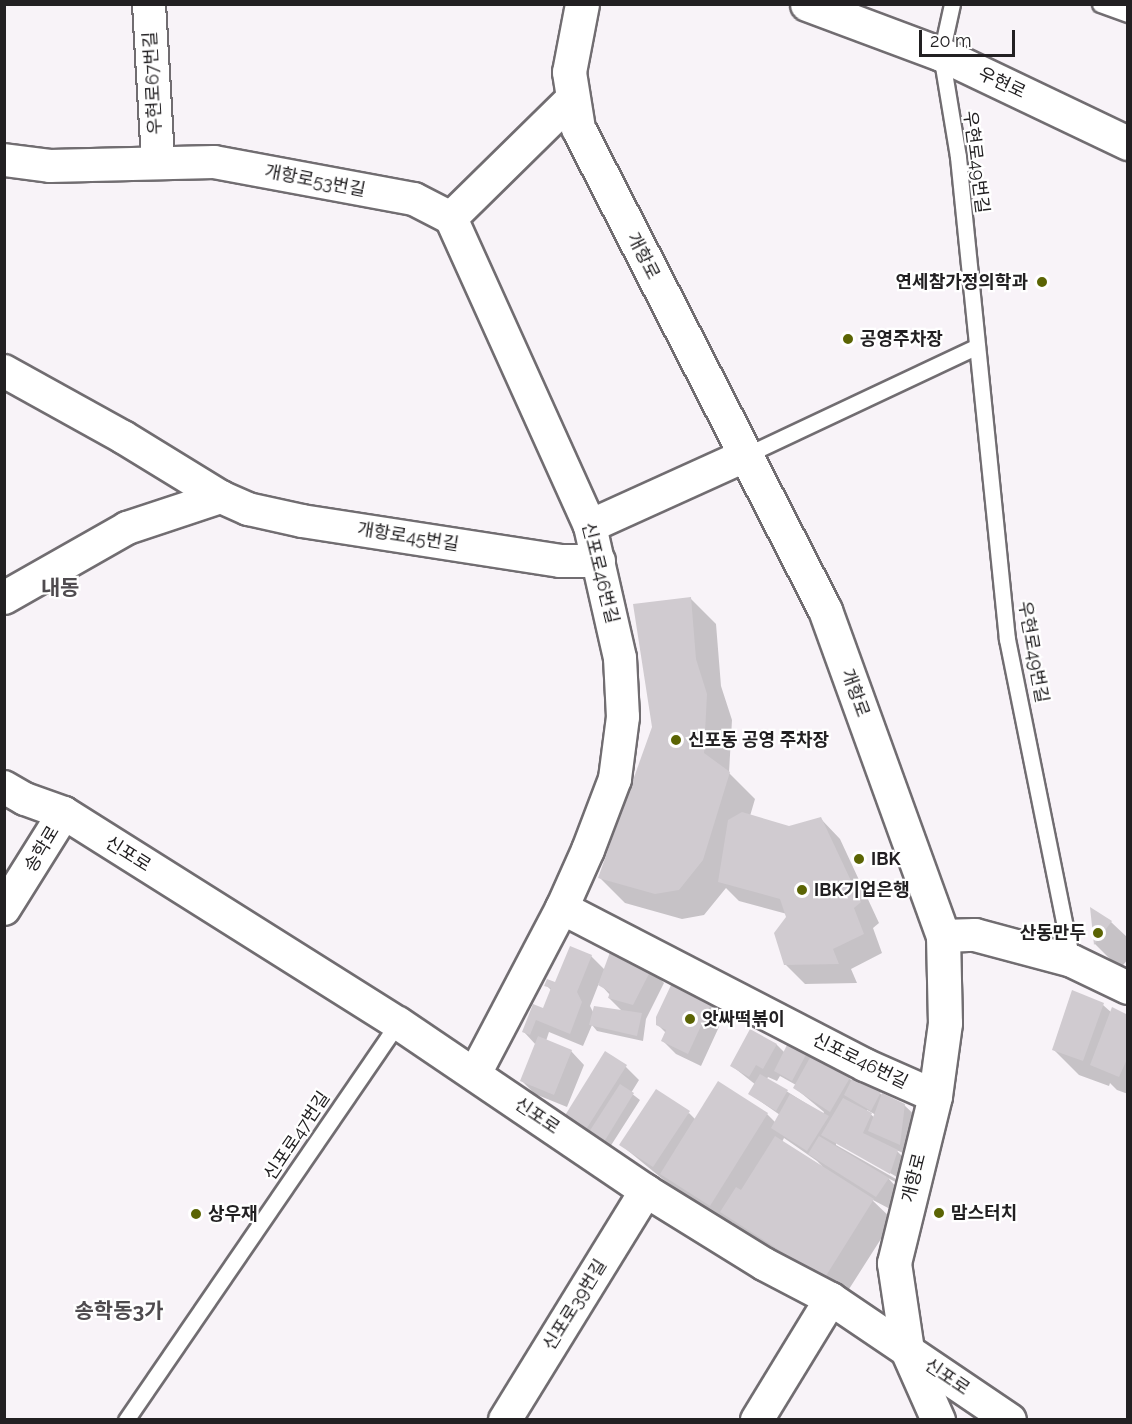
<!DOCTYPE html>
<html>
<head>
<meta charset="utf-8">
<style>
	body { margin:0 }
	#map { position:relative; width:1132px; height:1424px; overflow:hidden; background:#f8f3f8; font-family:Raleway,"Noto Sans KR",sans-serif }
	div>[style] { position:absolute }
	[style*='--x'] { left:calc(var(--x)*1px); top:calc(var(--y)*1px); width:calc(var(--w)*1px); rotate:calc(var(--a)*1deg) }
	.shadow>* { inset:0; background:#0003 }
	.building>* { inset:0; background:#d0cbd0 }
	.roads { filter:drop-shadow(2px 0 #716d71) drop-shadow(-2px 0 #716d71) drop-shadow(0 2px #716d71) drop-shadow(0 -2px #716d71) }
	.lane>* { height:15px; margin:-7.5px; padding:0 7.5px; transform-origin:7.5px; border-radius:7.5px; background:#fff }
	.street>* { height:32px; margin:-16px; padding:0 16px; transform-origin:16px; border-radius:16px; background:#fff }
	.secondary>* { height:33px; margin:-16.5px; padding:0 16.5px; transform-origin:16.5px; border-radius:16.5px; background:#fff }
	.dots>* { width:16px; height:16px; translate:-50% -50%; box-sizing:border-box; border:3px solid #fff; border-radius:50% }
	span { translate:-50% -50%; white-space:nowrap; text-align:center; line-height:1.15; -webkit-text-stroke:4.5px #fff; paint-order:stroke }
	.street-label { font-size:18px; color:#222022 }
	.poi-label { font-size:18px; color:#222022; font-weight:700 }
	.right { translate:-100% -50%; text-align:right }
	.left { translate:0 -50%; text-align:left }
	.quarter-label { font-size:21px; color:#4f4b4f; font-weight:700 }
	.frame { position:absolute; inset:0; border:6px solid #222022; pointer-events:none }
	.scale { position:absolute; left:919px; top:30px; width:96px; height:27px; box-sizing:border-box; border:3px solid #222022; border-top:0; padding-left:8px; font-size:18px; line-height:21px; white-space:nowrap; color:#222022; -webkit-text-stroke:4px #fff; paint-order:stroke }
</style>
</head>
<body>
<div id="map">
	<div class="shadow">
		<div style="clip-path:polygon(691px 599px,716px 624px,721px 686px,732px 720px,729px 773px,755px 799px,750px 816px,789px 827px,821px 819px,840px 839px,879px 923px,873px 928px,882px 953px,851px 969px,857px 983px,805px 984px,785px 964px,787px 914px,739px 901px,726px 888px,704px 915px,682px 919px,625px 903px,600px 878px,654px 727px)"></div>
		<div style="clip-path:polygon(1091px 910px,1111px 922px,1128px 938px,1128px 959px,1120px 969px,1095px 944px)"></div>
		<div style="clip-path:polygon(evenodd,591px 956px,605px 970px,651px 969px,664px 983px,646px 1019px,643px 1041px,597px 1031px,592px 1025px,583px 1046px,549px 1032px,546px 1041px,571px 1051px,584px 1065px,567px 1107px,535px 1094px,522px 1081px,536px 1045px,524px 1032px,544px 1010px,552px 991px,546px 985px,556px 984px,591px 956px,599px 983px,610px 995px,609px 998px,623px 1012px,594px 1014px,590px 1006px,599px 983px)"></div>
		<div style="clip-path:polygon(711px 1003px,724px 1016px,701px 1066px,676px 1054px,663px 1041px,666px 1033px,658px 1025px)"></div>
		<div style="clip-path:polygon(1103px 1005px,1112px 1013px,1128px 1016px,1128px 1094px,1117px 1090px,1110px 1083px,1109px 1086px,1079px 1075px,1053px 1049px)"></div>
		<div style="clip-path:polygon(evenodd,751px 1031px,777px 1045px,785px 1053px,807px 1052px,853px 1081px,904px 1105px,918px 1118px,913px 1157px,896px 1150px,911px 1165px,903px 1186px,888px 1178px,901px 1192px,890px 1209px,871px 1199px,893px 1220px,844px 1297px,741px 1231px,732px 1222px,730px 1225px,681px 1194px,621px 1145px,689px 1113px,696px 1120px,719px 1083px,767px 1114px,776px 1123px,780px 1115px,750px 1094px,756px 1085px,732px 1066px,751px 1031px,780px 1076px,796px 1085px,795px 1088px,824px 1112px,823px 1114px,767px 1079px,768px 1077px,777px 1081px,780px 1076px,751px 1031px,867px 1110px,876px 1115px,875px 1118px,867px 1111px,867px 1110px,751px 1031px,784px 1138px,817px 1161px,823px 1167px,782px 1142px,784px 1138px,751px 1031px,836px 1142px,897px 1177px,896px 1179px,836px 1145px,836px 1142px)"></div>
		<div style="clip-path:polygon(606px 1053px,626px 1067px,639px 1080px,631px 1093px,640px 1100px,610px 1147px,579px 1130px)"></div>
	</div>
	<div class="building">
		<div style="clip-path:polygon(691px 597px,696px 659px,707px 694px,704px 753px,730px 772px,703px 860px,679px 890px,655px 894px,598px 878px,652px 727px,633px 604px)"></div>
		<div style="clip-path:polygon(742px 812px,789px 826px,821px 817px,861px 902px,854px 908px,864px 934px,833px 949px,839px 964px,784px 965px,774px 933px,786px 917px,780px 899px,718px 882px,728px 820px)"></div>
		<div style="clip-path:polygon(1090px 907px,1112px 921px,1094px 945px)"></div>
		<div style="clip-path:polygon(613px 944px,652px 968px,633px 1005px,608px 998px,610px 992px,598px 985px)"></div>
		<div style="clip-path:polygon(570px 946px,592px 955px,577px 992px,582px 1002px,570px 1034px,536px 1020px,530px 1035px,522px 1032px,533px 1004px,543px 1008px,551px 988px,544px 986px,547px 979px,555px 982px)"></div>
		<div style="clip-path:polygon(672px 983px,712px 1002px,688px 1054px,661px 1041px,666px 1030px,656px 1025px,656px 1017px)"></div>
		<div style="clip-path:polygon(1072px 990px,1104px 1003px,1083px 1061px,1052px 1050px)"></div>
		<div style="clip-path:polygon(594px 1006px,642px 1013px,637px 1036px,589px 1025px)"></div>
		<div style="clip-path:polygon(1112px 1007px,1128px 1015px,1128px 1057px,1119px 1077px,1090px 1065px)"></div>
		<div style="clip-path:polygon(750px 1029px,777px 1044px,763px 1069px,756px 1065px,749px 1077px,730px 1066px)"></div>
		<div style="clip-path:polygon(538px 1036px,572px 1050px,554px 1095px,520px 1081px)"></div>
		<div style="clip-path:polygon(789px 1041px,808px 1051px,792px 1081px,774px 1071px)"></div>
		<div style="clip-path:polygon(605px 1051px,627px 1065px,585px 1131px,564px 1117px)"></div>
		<div style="clip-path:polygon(812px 1054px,851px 1076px,830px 1112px,793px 1088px)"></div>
		<div style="clip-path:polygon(760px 1074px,788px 1090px,776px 1111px,748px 1094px)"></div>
		<div style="clip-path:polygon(853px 1077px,881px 1092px,871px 1111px,844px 1095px)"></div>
		<div style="clip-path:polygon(718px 1081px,768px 1113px,710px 1206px,660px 1174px)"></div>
		<div style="clip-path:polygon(620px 1084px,634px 1093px,604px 1142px,589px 1132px)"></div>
		<div style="clip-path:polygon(656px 1089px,690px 1111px,653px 1167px,619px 1145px)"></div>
		<div style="clip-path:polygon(882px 1093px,905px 1104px,900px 1145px,868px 1131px)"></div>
		<div style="clip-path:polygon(790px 1094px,829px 1116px,807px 1151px,771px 1128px)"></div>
		<div style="clip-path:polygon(843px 1098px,872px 1113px,863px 1133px,898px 1150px,890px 1174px,821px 1135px)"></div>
		<div style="clip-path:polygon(775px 1136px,874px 1199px,824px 1279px,720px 1212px,736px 1187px,741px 1190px)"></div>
		<div style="clip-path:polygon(819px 1136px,889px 1178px,876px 1197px,808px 1154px)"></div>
	</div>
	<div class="roads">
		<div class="lane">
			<div style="--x:952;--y:4;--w:51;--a:102.4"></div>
			<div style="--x:941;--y:54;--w:104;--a:80.6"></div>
			<div style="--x:958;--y:157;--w:484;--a:84.2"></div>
			<div style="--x:1007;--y:639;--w:328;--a:78.6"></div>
			<div style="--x:1100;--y:4;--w:30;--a:20"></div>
			<div style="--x:744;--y:456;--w:256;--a:-25.2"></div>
			<div style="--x:126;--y:1420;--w:481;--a:-55.6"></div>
		</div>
		<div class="street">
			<div style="--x:149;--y:4;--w:158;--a:86.7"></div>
			<div style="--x:4;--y:160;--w:46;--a:7.4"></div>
			<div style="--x:50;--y:166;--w:164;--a:-1.4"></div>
			<div style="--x:214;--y:162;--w:203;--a:10.5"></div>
			<div style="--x:414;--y:199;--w:42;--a:27.2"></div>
			<div style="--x:451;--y:218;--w:338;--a:65.7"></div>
			<div style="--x:590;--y:526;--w:135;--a:77.2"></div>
			<div style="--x:620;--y:658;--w:59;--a:87.1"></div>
			<div style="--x:623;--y:717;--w:63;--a:97.4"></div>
			<div style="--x:615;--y:779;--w:76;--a:110.8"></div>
			<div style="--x:588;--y:850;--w:64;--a:114.1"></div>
			<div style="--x:562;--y:908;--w:187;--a:117.7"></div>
			<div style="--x:451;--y:218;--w:171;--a:-44.5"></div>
			<div style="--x:4;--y:371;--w:136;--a:29"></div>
			<div style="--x:123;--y:437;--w:115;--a:31.5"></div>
			<div style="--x:221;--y:497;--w:30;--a:24"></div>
			<div style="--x:248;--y:509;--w:55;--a:12.5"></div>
			<div style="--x:302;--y:521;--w:261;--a:8.8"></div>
			<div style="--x:560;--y:561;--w:39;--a:0"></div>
			<div style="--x:590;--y:526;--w:169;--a:-24.4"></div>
			<div style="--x:4;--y:598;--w:142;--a:-29.6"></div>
			<div style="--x:127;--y:528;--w:99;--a:-18.3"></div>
			<div style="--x:4;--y:787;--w:24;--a:30"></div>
			<div style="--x:25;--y:799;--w:41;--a:19.7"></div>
			<div style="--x:64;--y:813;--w:395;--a:32.2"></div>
			<div style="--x:398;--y:1023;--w:300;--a:34.1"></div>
			<div style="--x:646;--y:1191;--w:139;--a:31.7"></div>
			<div style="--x:764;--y:1264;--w:76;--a:27.6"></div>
			<div style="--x:831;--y:1299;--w:216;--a:34.1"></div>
			<div style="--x:562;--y:908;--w:341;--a:27.4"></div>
			<div style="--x:865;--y:1065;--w:77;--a:23.9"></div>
			<div style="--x:4;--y:909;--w:113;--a:-58"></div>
			<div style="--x:943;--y:936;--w:32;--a:-2"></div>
			<div style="--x:975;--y:935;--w:100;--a:15"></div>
			<div style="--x:1072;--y:961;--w:62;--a:25.7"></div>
			<div style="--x:505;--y:1420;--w:269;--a:-58.4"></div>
			<div style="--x:757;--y:1420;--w:142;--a:-58.6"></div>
		</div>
		<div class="secondary">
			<div style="--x:582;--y:4;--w:69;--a:100.8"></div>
			<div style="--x:569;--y:72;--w:57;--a:80.9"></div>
			<div style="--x:578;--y:128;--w:542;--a:62.87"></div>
			<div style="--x:825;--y:610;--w:347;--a:70.1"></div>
			<div style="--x:943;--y:936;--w:87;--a:88.7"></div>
			<div style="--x:945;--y:1023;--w:74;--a:97.8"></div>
			<div style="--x:935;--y:1096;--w:172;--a:103.8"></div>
			<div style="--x:894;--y:1263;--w:88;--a:81.5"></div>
			<div style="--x:907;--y:1350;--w:77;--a:66.1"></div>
			<div style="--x:807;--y:4;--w:143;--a:20.5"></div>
			<div style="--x:941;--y:54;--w:207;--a:25.5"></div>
		</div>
	</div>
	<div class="dots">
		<div style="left:1042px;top:282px;background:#5b6404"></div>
		<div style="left:848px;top:339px;background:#5b6404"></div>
		<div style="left:676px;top:740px;background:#5b6404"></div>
		<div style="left:859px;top:859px;background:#5b6404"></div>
		<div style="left:802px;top:890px;background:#5b6404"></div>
		<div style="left:1098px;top:933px;background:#5b6404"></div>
		<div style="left:690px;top:1019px;background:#5b6404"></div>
		<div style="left:939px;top:1213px;background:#5b6404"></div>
		<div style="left:196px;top:1214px;background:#5b6404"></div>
	</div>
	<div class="street-label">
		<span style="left:153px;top:83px;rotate:-93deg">우현로67번길</span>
		<span style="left:1002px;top:83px;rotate:25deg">우현로</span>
		<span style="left:976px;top:162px;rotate:83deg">우현로49번길</span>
		<span style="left:315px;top:181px;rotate:11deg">개항로53번길</span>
		<span style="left:643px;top:256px;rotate:63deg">개항로</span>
		<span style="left:408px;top:537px;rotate:9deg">개항로45번길</span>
		<span style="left:600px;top:573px;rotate:76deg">신포로46번길</span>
		<span style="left:1033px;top:652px;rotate:80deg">우현로49번길</span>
		<span style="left:855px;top:693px;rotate:70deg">개항로</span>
		<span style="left:42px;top:849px;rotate:-59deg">송학로</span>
		<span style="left:128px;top:854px;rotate:32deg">신포로</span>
		<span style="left:860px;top:1061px;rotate:26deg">신포로46번길</span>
		<span style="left:537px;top:1116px;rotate:34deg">신포로</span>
		<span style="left:297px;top:1136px;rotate:-56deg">신포로47번길</span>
		<span style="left:914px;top:1178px;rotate:-76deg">개항로</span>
		<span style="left:575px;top:1305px;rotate:-58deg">신포로39번길</span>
		<span style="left:947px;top:1377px;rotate:34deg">신포로</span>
	</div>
	<div class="poi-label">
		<span class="right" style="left:1028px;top:282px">연세참가정의학과</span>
		<span class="left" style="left:860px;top:339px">공영주차장</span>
		<span class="left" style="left:688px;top:740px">신포동 공영 주차장</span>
		<span class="left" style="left:871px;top:859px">IBK</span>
		<span class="left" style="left:814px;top:890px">IBK기업은행</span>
		<span class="right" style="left:1086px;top:933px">산동만두</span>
		<span class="left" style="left:702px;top:1019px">앗싸떡볶이</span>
		<span class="left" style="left:951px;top:1213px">맘스터치</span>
		<span class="left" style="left:208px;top:1214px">상우재</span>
	</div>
	<div class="quarter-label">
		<span style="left:60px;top:588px">내동</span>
		<span style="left:119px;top:1311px">송학동3가</span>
	</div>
	<div class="frame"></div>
	<div class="scale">20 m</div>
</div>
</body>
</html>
